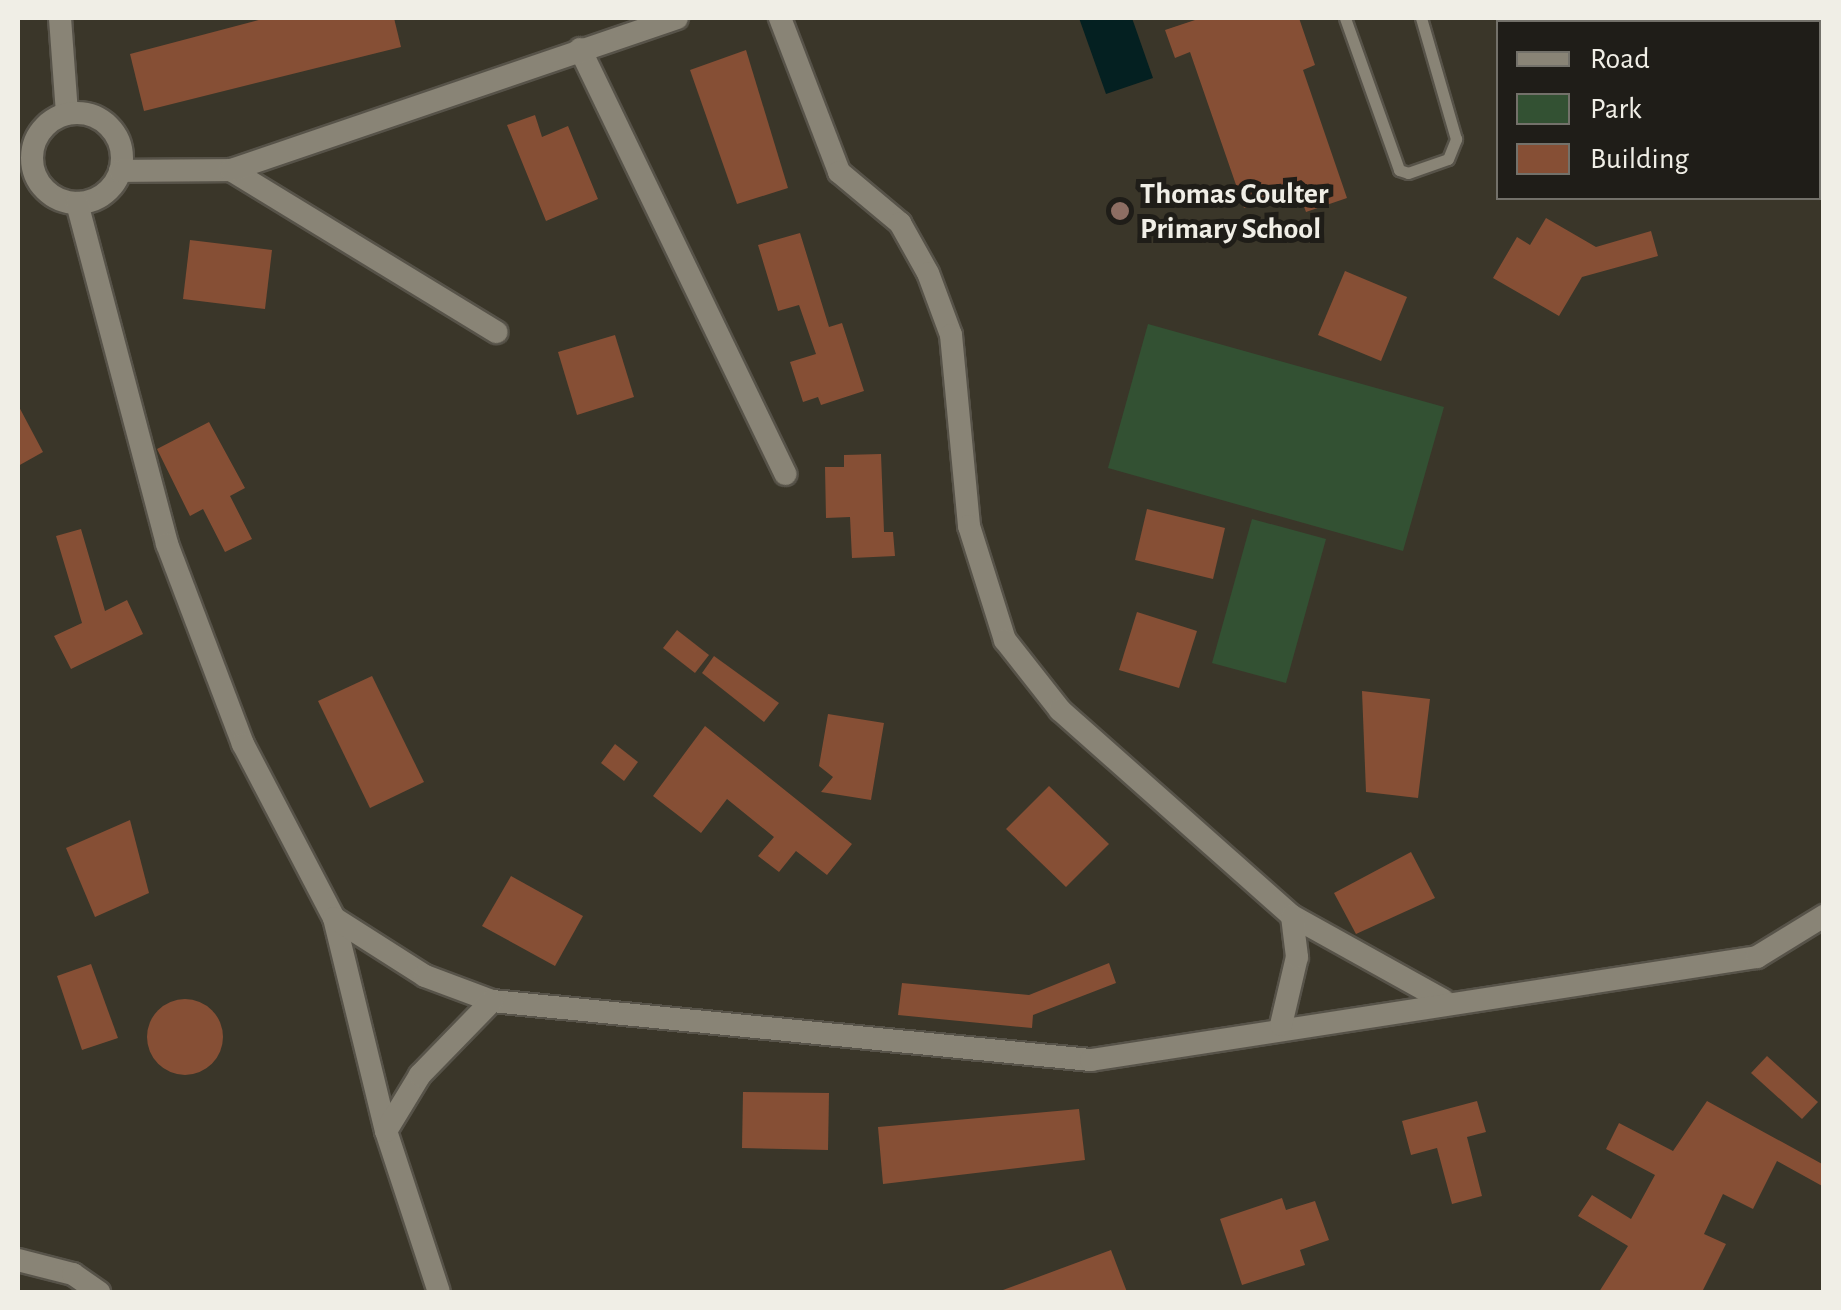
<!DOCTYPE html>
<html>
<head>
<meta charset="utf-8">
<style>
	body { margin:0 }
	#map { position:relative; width:1841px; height:1310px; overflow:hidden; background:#3a3629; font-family:"Alegreya Sans",sans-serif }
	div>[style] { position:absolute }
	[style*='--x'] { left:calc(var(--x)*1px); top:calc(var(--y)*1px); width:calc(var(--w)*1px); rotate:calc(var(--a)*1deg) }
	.green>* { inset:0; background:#335133 }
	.water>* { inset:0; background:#042021 }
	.building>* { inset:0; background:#864f35 }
	.round { border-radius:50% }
	.roads { filter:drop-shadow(2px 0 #575349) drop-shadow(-2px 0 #575349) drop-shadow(0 2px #575349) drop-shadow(0 -2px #575349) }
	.lane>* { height:11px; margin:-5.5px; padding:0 5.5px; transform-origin:5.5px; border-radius:5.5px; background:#898476 }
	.street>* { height:22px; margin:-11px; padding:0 11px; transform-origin:11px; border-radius:11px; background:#898476 }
	.street>.ring { margin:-11px; padding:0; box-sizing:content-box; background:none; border:22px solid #898476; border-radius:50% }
	.dots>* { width:28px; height:28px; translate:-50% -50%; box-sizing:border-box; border:5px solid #1f1d18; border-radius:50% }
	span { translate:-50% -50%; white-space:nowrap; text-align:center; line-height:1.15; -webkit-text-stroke:10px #1f1d18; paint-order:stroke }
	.poi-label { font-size:30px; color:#f0eee6; font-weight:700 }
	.left { translate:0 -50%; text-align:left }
	.frame { position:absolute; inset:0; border:20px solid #f0eee6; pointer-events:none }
	.legend { position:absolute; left:1496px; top:20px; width:325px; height:180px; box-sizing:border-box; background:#1f1d18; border:2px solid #73716a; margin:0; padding:12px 18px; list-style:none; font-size:30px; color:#f0eee6 }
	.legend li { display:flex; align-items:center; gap:20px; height:50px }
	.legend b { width:50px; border:2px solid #73716a }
</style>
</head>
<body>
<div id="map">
	<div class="green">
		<div style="clip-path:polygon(1148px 324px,1444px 407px,1403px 551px,1108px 468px)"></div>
		<div style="clip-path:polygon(1252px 519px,1326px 539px,1286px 683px,1212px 663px)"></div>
	</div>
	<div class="water">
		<div style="clip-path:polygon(1079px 18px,1132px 18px,1153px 78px,1106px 94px)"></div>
	</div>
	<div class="building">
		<div style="clip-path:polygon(266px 18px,394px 18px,401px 47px,144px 111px,130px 54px)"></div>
		<div style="clip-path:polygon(1201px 18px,1299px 18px,1315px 65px,1303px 70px,1347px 198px,1306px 212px,1298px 190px,1244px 208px,1190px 52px,1175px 58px,1165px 30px)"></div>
		<div style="clip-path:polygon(746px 50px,788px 188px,737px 204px,690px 70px)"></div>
		<div style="clip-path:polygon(535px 115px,542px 137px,568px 126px,598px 199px,546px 221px,507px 125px)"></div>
		<div style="clip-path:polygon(1546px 218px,1596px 247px,1651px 231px,1658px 256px,1582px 277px,1559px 316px,1493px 278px,1517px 237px,1530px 245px)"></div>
		<div style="clip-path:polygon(800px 233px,829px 327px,842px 323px,864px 391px,821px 405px,818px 397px,803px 402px,790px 362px,816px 354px,799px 305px,778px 311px,758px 245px)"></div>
		<div style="clip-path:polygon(190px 240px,272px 250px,265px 309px,183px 299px)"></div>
		<div style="clip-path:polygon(1345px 271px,1407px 297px,1381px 361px,1318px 335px)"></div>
		<div style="clip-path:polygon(615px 335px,634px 397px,577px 415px,558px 352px)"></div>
		<div style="clip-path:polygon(18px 405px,43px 452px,18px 466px)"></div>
		<div style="clip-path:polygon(209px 422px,245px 488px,230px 496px,252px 539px,225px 552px,203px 509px,190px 516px,157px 449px)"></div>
		<div style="clip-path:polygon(881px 454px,884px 532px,893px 532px,895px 556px,852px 558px,850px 517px,826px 518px,825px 467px,844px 467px,844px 455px)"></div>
		<div style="clip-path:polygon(1147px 509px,1225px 528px,1213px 579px,1135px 560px)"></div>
		<div style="clip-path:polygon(81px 529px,105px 611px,127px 600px,143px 634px,71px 669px,54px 636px,82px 623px,56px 536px)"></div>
		<div style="clip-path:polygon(1137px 612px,1197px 631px,1179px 688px,1119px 670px)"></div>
		<div style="clip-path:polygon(677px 630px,709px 655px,695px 673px,663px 648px)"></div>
		<div style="clip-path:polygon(714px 656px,779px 703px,764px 722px,702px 673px)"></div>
		<div style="clip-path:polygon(372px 676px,424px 782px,370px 808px,318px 701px)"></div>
		<div style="clip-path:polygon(1362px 691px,1430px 699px,1418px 798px,1366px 792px)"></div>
		<div style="clip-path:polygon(828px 714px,884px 723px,871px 800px,821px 792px,833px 777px,819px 766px)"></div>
		<div style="clip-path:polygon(705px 726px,852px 844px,827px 875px,796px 851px,779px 872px,758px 856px,774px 837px,727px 799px,701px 833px,653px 796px)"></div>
		<div style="clip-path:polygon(615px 744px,638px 762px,624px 781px,601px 763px)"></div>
		<div style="clip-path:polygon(1049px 786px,1109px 844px,1066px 887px,1006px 829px)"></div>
		<div style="clip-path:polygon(130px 820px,149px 893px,95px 917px,66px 848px)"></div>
		<div style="clip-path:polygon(1411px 852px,1435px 898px,1356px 934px,1334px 893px)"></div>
		<div style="clip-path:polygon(511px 876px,583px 916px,555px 966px,482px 926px)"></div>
		<div style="clip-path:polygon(1109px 963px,1116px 983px,1033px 1015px,1032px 1028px,898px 1015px,902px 983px,1029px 995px)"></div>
		<div style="clip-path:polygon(91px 964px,118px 1038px,82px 1050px,57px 976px)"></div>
		<div class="round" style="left:147px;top:999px;width:76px;height:76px"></div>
		<div style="clip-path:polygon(1767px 1056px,1818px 1102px,1802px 1119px,1751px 1073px)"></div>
		<div style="clip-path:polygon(743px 1092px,829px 1093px,828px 1150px,742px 1148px)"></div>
		<div style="clip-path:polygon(1477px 1101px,1486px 1132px,1467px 1137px,1482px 1196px,1452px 1204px,1437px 1148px,1411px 1155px,1402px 1121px)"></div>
		<div style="clip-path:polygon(1707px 1101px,1824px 1165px,1824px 1187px,1777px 1161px,1753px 1209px,1723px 1194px,1704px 1234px,1726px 1244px,1702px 1292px,1599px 1292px,1628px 1246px,1578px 1216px,1592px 1195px,1631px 1219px,1655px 1175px,1606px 1149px,1619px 1123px,1673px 1151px)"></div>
		<div style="clip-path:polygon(1079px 1109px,1085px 1160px,883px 1184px,878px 1127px)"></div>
		<div style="clip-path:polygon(1282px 1198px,1286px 1210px,1315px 1201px,1329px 1240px,1300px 1250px,1305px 1265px,1242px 1285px,1220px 1219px)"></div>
		<div style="clip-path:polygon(1111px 1250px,1127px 1292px,1004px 1292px,1003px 1290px)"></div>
	</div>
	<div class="roads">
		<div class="lane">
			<div style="--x:1345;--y:18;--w:161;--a:70.4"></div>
			<div style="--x:1399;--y:170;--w:9;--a:18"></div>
			<div style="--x:1408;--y:173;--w:42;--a:-19.3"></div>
			<div style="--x:1448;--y:159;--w:22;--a:-68"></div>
			<div style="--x:1456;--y:139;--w:126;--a:-106.1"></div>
		</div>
		<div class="street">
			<div style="--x:60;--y:18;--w:96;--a:85.8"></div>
			<div style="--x:780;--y:18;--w:165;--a:69"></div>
			<div style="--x:839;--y:172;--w:80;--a:39.9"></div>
			<div style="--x:900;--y:223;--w:57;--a:60.8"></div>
			<div style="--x:928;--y:273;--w:66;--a:69.6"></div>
			<div style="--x:951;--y:335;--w:192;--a:84.6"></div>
			<div style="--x:969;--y:526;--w:120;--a:72.5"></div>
			<div style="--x:1005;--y:640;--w:89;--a:51.8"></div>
			<div style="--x:1060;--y:710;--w:310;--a:41.6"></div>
			<div style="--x:1292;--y:916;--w:173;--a:29.1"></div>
			<div style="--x:1807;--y:22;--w:13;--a:-18"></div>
			<div style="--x:580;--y:49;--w:472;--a:64.2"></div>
			<div class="ring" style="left:32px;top:113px;width:68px;height:68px"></div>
			<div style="--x:231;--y:170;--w:311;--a:31.4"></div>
			<div style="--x:120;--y:171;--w:111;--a:-0.5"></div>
			<div style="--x:231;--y:170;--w:471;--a:-18.8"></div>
			<div style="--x:77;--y:203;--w:353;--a:75.2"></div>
			<div style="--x:167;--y:544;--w:214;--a:69.2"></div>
			<div style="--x:243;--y:744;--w:196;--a:62.4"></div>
			<div style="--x:334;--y:918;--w:219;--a:76.3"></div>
			<div style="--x:386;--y:1131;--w:169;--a:71.8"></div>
			<div style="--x:334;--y:918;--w:108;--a:32.5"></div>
			<div style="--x:425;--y:976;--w:72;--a:20.5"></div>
			<div style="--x:492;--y:1001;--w:602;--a:5.63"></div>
			<div style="--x:1091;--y:1060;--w:674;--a:-8.79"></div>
			<div style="--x:1757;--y:957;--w:79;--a:-31.5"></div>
			<div style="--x:1281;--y:1025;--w:70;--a:-76.8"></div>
			<div style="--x:1297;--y:957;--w:41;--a:-97"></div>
			<div style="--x:386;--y:1131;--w:66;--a:-58.7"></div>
			<div style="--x:420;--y:1075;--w:103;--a:-45.8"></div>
			<div style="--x:18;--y:1260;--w:57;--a:14.3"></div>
			<div style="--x:73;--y:1274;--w:32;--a:35"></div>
		</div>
	</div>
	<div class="dots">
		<div style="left:1120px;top:211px;background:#8d6e63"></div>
	</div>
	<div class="poi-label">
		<span class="left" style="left:1140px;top:211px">Thomas Coulter<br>Primary School</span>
	</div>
	<div class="frame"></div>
	<ul class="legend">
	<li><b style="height:12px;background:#898476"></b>Road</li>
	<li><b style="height:28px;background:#335133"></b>Park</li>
	<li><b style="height:28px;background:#864f35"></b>Building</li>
	</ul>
</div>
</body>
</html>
